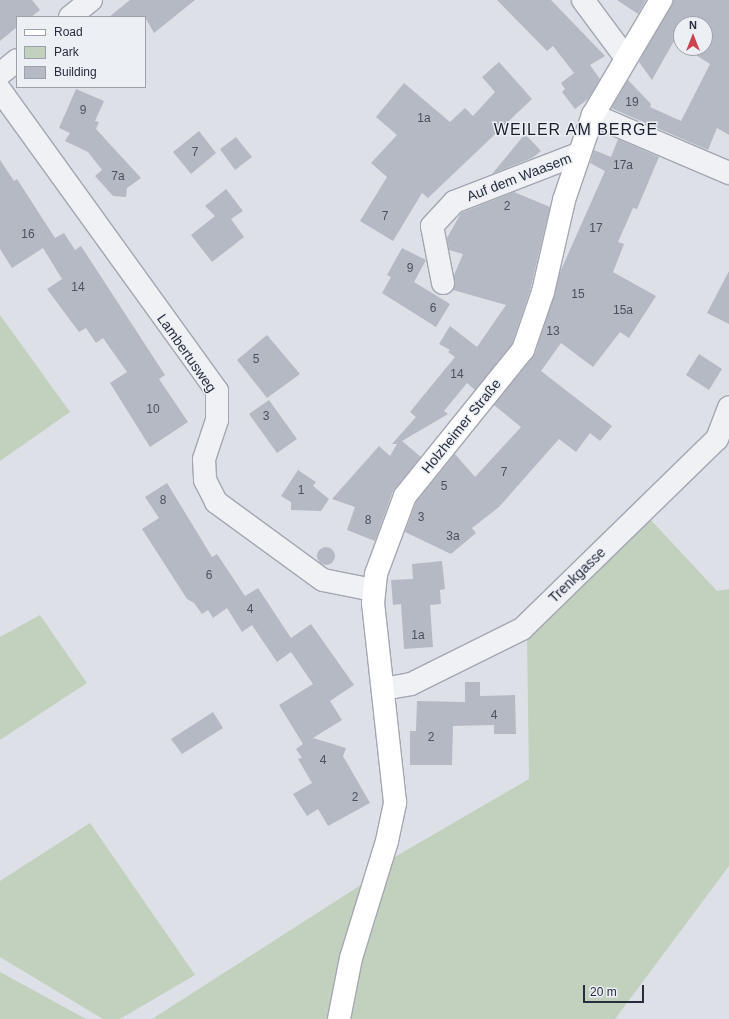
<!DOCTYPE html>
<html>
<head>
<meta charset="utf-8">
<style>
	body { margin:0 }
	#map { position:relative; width:729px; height:1019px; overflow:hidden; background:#dde0e7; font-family:Helvetica,sans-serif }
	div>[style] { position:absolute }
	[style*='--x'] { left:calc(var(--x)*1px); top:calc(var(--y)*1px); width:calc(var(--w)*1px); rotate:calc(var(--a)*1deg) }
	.green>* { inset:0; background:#c2d0be }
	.building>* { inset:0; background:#b4b9c3 }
	.round { border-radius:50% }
	.roads { filter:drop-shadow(1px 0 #a3a7b1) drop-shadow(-1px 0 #a3a7b1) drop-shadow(0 1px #a3a7b1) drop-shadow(0 -1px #a3a7b1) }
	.minor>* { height:22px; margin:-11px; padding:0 11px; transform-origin:11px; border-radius:11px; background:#f0f1f5 }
	.tertiary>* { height:22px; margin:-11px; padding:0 11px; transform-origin:11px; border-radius:11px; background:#f0f1f5 }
	.secondary>* { height:22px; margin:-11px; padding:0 11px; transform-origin:11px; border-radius:11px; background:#fff }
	span { translate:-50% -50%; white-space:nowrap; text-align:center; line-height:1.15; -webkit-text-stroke:3px #eceff4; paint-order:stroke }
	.number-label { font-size:12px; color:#4a505e }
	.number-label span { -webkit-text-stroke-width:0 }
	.street-label { font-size:14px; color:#272d3d }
	.quarter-label { font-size:16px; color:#191f2d; letter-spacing:1px }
	.legend { position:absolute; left:16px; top:16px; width:130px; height:72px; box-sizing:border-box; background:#eceff4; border:1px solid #9da1ab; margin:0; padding:5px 7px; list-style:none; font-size:12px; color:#272d3d }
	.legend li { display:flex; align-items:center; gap:8px; height:20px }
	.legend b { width:20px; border:1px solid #9da1ab }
	.north { position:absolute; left:673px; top:16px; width:40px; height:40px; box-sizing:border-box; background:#eceff4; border:1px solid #9da1ab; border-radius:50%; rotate:0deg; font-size:11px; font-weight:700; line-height:16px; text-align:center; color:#272d3d }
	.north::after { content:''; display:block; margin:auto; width:14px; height:18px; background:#ca434e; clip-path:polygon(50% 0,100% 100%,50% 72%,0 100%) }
	.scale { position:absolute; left:583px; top:985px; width:61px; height:18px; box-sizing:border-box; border:2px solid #272d3d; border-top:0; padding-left:5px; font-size:12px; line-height:14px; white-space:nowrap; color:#272d3d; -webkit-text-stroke:3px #eceff4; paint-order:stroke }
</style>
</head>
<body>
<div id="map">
	<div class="green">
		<div style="clip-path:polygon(0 315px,70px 412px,0 461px)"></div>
		<div style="clip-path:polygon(649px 518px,717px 591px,729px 589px,729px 866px,615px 1019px,350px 1019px,352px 998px,393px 858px,529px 779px,527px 636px)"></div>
		<div style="clip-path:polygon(40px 615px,87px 683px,0 740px,0 637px)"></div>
		<div style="clip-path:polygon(90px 823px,195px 975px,120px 1019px,103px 1019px,0 957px,0 881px)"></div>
		<div style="clip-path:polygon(364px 883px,332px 992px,330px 1019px,152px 1019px)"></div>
		<div style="clip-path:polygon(0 972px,86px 1019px,0 1019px)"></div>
	</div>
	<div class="building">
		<div style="clip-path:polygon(0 0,32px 0,40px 10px,31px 17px,17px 17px,17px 27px,0 41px)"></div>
		<div style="clip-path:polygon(130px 0,195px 0,154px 33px,145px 17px,109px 17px)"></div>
		<div style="clip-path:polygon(497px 0,551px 0,605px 56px,590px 65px,600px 79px,588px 99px,575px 109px,562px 92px,565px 89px,561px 83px,574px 73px,553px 46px,547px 51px)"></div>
		<div style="clip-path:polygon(617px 0,646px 0,638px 14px)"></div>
		<div style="clip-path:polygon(673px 0,729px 0,729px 135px,717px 128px,708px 150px,611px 108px,628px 80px,651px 104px,650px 107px,681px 121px,710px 64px,685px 48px,705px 48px,705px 24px,681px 24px,681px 45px,674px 41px,652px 80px,639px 62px)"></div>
		<div style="clip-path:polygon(499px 62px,532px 99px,428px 198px,422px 193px,393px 241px,360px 221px,387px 177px,371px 163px,397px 135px,376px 117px,404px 83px,450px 122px,465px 108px,473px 116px,495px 92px,482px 77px)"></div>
		<div style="clip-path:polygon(76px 89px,104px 101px,95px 121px,99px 122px,96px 129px,141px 178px,127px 188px,126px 197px,113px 196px,95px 176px,102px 170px,88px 152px,65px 141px,70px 133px,59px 128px)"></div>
		<div style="clip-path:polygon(199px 131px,216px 153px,191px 174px,173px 152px)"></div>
		<div style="clip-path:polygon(525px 134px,541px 151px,532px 158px,492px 174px)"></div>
		<div style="clip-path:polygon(236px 137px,252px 157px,235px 170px,220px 149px)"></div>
		<div style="clip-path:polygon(618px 139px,659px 157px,637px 209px,633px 208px,618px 242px,624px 244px,613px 272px,656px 296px,629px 338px,620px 332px,593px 367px,561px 343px,541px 371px,612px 426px,600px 441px,590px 433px,576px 452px,559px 439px,499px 507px,472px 528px,476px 533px,451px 554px,405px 532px,416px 502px,455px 454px,475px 477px,521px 427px,494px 405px,535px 354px,561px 270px,605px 171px,590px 163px,594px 150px,611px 157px)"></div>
		<div style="clip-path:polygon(0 160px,14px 181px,17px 179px,55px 238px,64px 233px,75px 250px,81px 246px,165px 375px,159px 379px,188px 422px,150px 447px,110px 383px,127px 372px,103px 338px,96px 343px,86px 328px,79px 332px,47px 289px,62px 279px,43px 248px,12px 268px,0 249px)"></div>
		<div style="clip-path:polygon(226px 189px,243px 211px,231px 219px,244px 237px,212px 262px,191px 235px,215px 216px,205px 206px)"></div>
		<div style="clip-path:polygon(514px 192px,550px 207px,530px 291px,512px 344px,475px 390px,467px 383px,444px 411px,448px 414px,402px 441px,421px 457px,393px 491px,375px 541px,347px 530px,355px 507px,332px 499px,379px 446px,390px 456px,397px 444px,392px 444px,416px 417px,410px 412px,455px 357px,448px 352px,450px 350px,439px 344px,450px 326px,477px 347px,506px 305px,453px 290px,454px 275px,463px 254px,449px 250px,447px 238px,461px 213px)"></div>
		<div style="clip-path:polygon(402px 248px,426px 260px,414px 282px,450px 304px,436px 327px,382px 293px,391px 277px,387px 275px)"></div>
		<div style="clip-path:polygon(729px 271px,729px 324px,707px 313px)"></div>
		<div style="clip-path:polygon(267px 335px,300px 374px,267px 398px,237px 360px)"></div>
		<div style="clip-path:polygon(699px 354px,722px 369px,709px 390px,686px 375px)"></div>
		<div style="clip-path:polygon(269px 400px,297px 439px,277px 453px,249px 414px)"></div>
		<div style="clip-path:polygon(298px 470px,316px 482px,313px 486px,329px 499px,321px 511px,291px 510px,291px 502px,281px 496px)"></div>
		<div style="clip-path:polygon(167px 483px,212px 557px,217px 554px,245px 596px,258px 588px,291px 638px,311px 624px,354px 685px,330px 701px,342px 720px,313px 738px,346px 748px,343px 756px,370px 803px,328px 826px,318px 809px,307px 816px,293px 794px,312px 783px,298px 759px,302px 758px,296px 749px,303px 744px,279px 705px,313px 684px,291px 652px,277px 662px,252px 625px,242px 632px,227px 608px,213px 618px,208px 610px,202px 614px,194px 603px,187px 599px,142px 529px,159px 518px,145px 497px)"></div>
		<div class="round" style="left:317px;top:547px;width:18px;height:18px"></div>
		<div style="clip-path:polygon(442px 561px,445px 589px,440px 590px,441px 604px,430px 605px,433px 647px,404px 649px,401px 604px,393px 605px,391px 580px,413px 579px,412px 564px)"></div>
		<div style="clip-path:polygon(465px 682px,480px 682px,480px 696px,515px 695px,516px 734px,494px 734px,494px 725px,453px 726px,452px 765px,410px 765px,410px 731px,416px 731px,417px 701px,465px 702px)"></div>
		<div style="clip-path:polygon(213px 712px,223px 728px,182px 754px,171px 739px)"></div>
	</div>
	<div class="roads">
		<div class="minor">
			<div style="--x:583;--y:0;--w:72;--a:53.4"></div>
			<div style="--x:70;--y:17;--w:27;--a:-39"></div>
			<div style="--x:0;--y:74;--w:22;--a:-39"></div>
			<div style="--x:0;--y:90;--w:371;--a:54.2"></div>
			<div style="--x:217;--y:391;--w:29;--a:90"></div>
			<div style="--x:217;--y:420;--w:41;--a:108.4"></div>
			<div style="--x:204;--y:459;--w:21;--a:87"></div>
			<div style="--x:205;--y:480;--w:25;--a:63"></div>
			<div style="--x:216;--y:502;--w:132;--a:36.1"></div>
			<div style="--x:323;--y:580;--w:51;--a:11.3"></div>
			<div style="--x:443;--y:283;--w:58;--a:-100.9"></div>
			<div style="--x:432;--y:226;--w:33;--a:-47"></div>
			<div style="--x:454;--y:202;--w:133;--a:-21.2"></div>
			<div style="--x:383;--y:689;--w:28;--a:-10"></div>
			<div style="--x:411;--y:684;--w:124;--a:-26.4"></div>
			<div style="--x:522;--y:629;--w:272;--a:-44.3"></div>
			<div style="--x:717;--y:439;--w:34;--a:-69"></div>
		</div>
		<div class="tertiary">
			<div style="--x:593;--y:115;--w:148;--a:23.1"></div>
		</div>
		<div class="secondary">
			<div style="--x:339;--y:1019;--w:62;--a:-78.9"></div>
			<div style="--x:351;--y:958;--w:122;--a:-72.9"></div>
			<div style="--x:387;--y:841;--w:40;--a:-78"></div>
			<div style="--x:395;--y:802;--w:200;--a:-96.3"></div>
			<div style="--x:373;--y:603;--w:29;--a:-84"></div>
			<div style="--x:376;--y:574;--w:83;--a:-69.6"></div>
			<div style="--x:405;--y:496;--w:188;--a:-51.1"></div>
			<div style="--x:523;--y:350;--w:61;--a:-71"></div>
			<div style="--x:543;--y:292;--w:94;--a:-77.1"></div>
			<div style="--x:564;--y:200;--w:90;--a:-71.2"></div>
			<div style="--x:593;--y:115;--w:134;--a:-59.4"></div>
		</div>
	</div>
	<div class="number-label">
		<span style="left:632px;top:103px">19</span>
		<span style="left:83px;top:111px">9</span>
		<span style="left:424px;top:119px">1a</span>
		<span style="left:195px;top:153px">7</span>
		<span style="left:623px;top:166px">17a</span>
		<span style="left:118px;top:177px">7a</span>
		<span style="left:507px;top:207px">2</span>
		<span style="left:385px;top:217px">7</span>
		<span style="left:596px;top:229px">17</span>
		<span style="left:28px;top:235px">16</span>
		<span style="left:410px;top:269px">9</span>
		<span style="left:78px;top:288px">14</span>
		<span style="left:578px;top:295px">15</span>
		<span style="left:433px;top:309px">6</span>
		<span style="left:623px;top:311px">15a</span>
		<span style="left:553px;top:332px">13</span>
		<span style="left:256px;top:360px">5</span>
		<span style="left:457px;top:375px">14</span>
		<span style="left:153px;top:410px">10</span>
		<span style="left:266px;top:417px">3</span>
		<span style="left:504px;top:473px">7</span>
		<span style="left:444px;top:487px">5</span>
		<span style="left:301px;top:491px">1</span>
		<span style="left:163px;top:501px">8</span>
		<span style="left:421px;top:518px">3</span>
		<span style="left:368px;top:521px">8</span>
		<span style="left:453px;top:537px">3a</span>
		<span style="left:209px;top:576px">6</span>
		<span style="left:250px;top:610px">4</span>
		<span style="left:418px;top:636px">1a</span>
		<span style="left:494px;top:716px">4</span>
		<span style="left:431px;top:738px">2</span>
		<span style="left:323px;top:761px">4</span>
		<span style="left:355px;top:798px">2</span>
	</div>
	<div class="street-label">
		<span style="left:519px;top:177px;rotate:-21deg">Auf dem Waasem</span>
		<span style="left:187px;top:353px;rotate:55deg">Lambertusweg</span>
		<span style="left:461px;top:426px;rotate:-51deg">Holzheimer Straße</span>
		<span style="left:577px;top:575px;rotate:-44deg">Trenkgasse</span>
	</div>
	<div class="quarter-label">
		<span style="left:576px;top:130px">WEILER AM BERGE</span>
	</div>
	<ul class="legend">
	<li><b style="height:5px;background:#fff"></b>Road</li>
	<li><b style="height:11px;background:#c2d0be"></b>Park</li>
	<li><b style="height:11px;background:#b4b9c3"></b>Building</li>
	</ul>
	<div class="north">N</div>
	<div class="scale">20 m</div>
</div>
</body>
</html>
